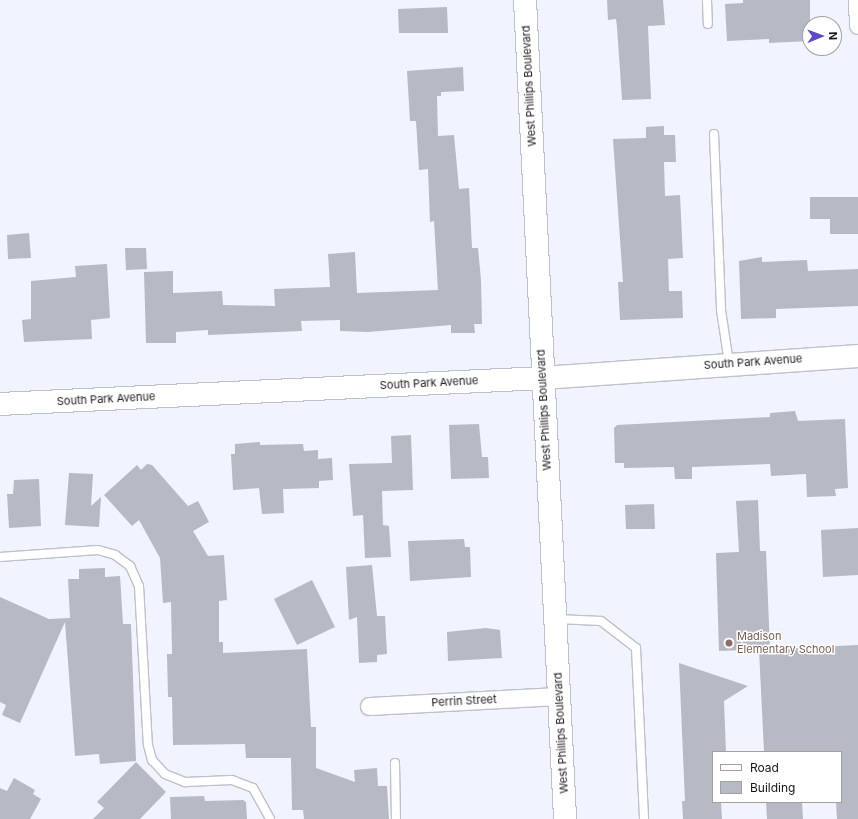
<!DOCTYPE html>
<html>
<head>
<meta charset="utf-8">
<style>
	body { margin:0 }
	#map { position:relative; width:858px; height:819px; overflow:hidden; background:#f1f3ff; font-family:Inter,sans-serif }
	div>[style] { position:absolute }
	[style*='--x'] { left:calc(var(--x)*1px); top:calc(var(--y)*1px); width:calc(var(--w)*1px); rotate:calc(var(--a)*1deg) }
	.building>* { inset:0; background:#b7b9c4 }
	.roads { filter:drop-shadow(1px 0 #bec0cb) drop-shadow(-1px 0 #bec0cb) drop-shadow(0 1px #bec0cb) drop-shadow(0 -1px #bec0cb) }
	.lane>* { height:8px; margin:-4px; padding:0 4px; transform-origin:4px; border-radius:4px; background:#fff }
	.street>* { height:17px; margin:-8.5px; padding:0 8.5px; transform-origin:8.5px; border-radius:8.5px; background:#fff }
	.secondary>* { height:22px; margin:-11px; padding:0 11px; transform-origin:11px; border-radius:11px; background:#fff }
	.dots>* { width:11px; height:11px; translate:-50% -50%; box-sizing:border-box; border:2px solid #fff; border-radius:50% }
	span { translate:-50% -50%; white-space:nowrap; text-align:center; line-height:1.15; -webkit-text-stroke:3px #fff; paint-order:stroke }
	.street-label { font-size:11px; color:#151519 }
	.education-label { font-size:11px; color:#785e54 }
	.left { translate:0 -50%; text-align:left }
	.legend { position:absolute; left:712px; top:751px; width:130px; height:52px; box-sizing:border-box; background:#fff; border:1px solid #a1a1a3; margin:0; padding:5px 7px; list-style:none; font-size:12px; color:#151519 }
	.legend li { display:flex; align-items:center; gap:8px; height:20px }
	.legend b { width:20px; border:1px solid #a1a1a3 }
	.north { position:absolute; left:802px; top:16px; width:40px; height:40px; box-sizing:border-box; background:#fff; border:1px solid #a1a1a3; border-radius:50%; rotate:89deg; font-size:11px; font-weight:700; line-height:16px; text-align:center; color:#151519 }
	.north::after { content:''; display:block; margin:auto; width:14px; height:18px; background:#614ac2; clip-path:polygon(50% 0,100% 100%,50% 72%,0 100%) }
</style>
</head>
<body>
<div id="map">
	<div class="building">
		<div style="clip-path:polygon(607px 0,663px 0,665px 25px,648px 26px,651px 99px,622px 100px,617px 27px,616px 19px,608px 20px)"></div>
		<div style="clip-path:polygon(743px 0,810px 0,810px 41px,769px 43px,769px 39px,727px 41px,725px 4px,743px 3px)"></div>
		<div style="clip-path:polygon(447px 7px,448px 33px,399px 33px,398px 9px)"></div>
		<div style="clip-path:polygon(463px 67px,464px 91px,441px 92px,441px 96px,437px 96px,438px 136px,454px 135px,459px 189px,469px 188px,472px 248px,478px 248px,481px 280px,482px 324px,474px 324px,475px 333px,451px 333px,451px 325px,368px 332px,340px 331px,340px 320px,301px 321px,302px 331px,208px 335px,208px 330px,176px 332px,176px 343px,146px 343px,144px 272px,173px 271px,173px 293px,222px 291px,223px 305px,275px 306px,274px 289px,330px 287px,328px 254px,355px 252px,357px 293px,438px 290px,434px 221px,430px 222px,428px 169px,419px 170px,416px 121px,410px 121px,407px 71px)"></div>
		<div style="clip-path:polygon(664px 126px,664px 135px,675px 135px,676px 162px,664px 162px,665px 196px,680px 195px,683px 258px,668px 259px,669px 291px,682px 291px,683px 318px,620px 320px,618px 282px,623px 282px,613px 139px,646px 138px,646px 127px)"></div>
		<div style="clip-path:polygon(810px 197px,858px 197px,858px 234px,830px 234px,830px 219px,810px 219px)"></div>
		<div style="clip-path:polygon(29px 233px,31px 258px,8px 259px,7px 235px)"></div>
		<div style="clip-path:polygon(125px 248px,146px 248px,147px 269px,126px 270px)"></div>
		<div style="clip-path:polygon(762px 257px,762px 262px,807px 260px,808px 271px,858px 269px,858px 306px,776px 309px,776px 318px,741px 319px,739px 261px)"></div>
		<div style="clip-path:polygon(107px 264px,110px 318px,91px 320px,92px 339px,24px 342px,22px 320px,31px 319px,31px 281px,76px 277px,75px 266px)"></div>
		<div style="clip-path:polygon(795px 411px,798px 421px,845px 419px,848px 488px,835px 489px,836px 496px,807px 497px,806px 474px,771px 476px,770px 464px,692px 467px,692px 479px,675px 479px,674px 467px,624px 468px,624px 463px,615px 463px,614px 428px,617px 425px,770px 417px,770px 413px)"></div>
		<div style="clip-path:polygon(479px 424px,482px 457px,488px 457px,489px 478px,451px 479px,449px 425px)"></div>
		<div style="clip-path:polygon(411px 435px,413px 490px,382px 491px,383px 525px,389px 526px,391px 557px,365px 558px,363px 515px,353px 516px,349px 464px,392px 463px,391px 436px)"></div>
		<div style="clip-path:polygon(260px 442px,260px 445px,303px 444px,304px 451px,318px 450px,318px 459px,332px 458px,333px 480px,319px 481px,319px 488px,283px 489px,284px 513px,262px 514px,259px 488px,233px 490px,231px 454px,235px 454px,235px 444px)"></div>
		<div style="clip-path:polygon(147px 464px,152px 465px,188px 506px,198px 501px,209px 522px,193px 531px,208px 556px,224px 555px,227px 600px,219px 601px,219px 642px,223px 642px,223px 653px,307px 649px,311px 727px,316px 727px,316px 768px,355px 782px,354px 770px,377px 768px,378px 786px,387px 786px,389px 819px,304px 819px,303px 810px,292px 810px,291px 758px,246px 758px,245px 744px,173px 745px,172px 697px,168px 697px,167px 654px,172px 654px,171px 602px,163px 603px,160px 558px,139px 520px,132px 526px,104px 495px,137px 465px,141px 470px)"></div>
		<div style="clip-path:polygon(69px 473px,93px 474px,91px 506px,101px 497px,99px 527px,65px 525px)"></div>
		<div style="clip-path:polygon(39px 479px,41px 526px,9px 528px,7px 494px,13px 494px,14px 480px)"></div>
		<div style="clip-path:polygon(758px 500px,760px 551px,766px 551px,770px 649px,719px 651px,716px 553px,739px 552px,736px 501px)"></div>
		<div style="clip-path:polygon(654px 504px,655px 529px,626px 529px,625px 505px)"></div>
		<div style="clip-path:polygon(858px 528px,858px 575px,823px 577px,821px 530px)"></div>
		<div style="clip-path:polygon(464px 539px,465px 547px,470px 547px,471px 577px,410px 581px,408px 541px)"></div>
		<div style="clip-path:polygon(372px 565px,377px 616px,385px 616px,387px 654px,377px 655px,377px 662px,359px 663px,357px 617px,349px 620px,346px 567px)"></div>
		<div style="clip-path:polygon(105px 568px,105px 577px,120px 576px,123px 624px,131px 624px,136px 761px,100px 764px,99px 754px,75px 756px,65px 622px,20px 723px,2px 715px,6px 705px,0 702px,0 597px,49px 619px,70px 618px,68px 579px,79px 579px,79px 569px)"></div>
		<div style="clip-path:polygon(312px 580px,335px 627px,297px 645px,274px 599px)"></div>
		<div style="clip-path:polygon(486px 628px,500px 630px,502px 658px,448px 661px,447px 632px)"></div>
		<div style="clip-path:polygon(858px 645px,858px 819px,837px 819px,836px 802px,841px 802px,841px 752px,764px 752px,759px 650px)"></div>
		<div style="clip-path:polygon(679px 663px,748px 686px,724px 701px,726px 752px,713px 752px,713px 802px,721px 802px,722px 819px,683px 819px,682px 801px,685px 801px)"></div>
		<div style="clip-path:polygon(136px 762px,166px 792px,140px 819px,93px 819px,104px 808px,97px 802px)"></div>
		<div style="clip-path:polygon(14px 778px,35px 790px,33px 794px,41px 799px,30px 819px,0 819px,0 788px,7px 791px)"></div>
		<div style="clip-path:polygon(204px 796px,205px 801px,243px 800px,246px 802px,247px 819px,171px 819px,170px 797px)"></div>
		<div style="clip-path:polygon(766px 802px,802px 802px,803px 819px,767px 819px)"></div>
	</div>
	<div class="roads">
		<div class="lane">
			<div style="--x:707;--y:0;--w:24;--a:88"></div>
			<div style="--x:714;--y:134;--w:176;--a:87.7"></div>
			<div style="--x:721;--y:310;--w:54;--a:81.4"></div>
			<div style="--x:0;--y:557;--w:98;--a:-4.1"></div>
			<div style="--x:98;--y:550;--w:18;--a:16"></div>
			<div style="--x:115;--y:555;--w:19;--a:36"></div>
			<div style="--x:130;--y:566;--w:22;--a:66"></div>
			<div style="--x:139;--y:586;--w:159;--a:86.8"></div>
			<div style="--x:148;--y:745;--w:16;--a:75"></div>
			<div style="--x:152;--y:760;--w:19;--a:47"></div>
			<div style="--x:165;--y:774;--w:22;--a:22"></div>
			<div style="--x:185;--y:782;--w:47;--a:-2.4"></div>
			<div style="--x:232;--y:780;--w:22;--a:21"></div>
			<div style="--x:253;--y:788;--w:35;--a:61"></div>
			<div style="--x:557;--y:619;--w:44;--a:2.6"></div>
			<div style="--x:601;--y:621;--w:44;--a:37.6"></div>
			<div style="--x:636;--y:648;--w:171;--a:87.3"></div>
			<div style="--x:395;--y:763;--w:56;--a:89"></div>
		</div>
		<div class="street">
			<div style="--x:857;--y:0;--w:25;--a:88"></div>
			<div style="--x:369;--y:706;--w:190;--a:-3"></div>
		</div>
		<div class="secondary">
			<div style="--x:525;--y:0;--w:820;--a:87.2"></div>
			<div style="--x:0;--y:404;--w:544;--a:-2.74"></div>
			<div style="--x:543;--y:378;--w:316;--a:-4"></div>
		</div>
	</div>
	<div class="dots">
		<div style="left:729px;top:643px;background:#8d6e63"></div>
	</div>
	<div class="street-label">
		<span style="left:529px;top:86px;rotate:-93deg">West Phillips Boulevard</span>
		<span style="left:753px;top:362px;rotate:-4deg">South Park Avenue</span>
		<span style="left:429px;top:383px;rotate:-3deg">South Park Avenue</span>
		<span style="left:106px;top:399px;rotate:-3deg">South Park Avenue</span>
		<span style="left:544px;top:410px;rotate:-93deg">West Phillips Boulevard</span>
		<span style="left:464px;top:701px;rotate:-3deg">Perrin Street</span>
		<span style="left:561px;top:733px;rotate:-93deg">West Phillips Boulevard</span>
	</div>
	<div class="education-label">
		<span class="left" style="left:737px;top:643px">Madison<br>Elementary School</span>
	</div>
	<ul class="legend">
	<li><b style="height:5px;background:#fff"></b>Road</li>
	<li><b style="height:11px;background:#b7b9c4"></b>Building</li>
	</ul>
	<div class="north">N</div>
</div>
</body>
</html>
